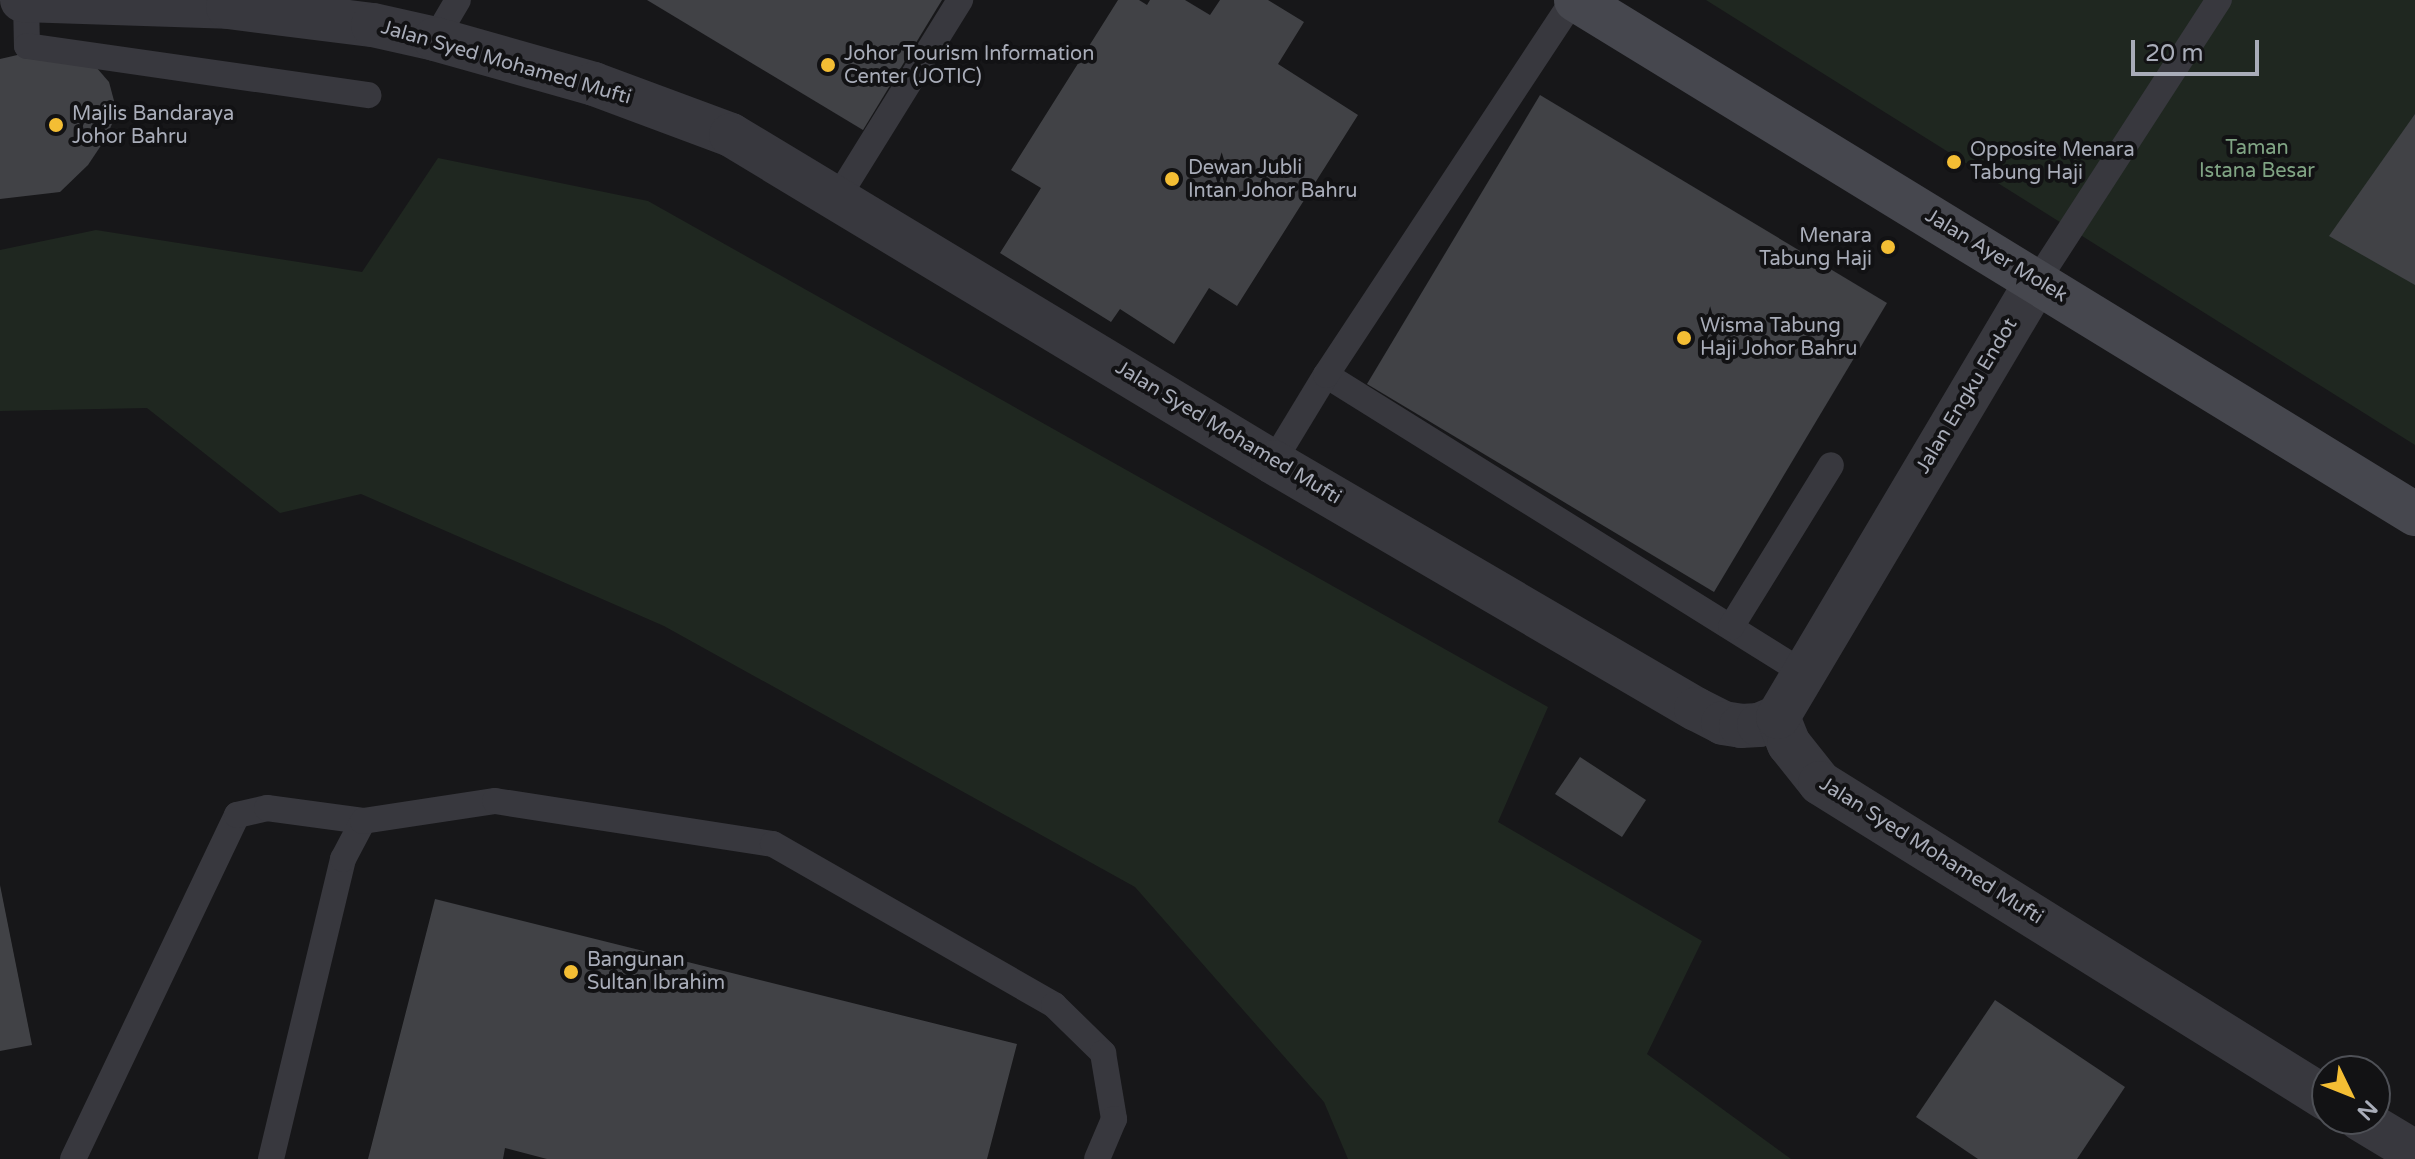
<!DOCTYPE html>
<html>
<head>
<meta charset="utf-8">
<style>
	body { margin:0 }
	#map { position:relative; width:2415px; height:1159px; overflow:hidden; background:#171719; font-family:"Varela Round",sans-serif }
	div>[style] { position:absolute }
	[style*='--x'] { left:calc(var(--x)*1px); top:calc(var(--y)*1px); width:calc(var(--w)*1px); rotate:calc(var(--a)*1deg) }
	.green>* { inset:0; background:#1f2720 }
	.building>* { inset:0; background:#414246 }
	.lane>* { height:26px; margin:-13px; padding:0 13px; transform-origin:13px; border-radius:13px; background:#38383e }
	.street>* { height:44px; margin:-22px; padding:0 22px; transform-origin:22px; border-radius:22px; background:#38383e }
	.secondary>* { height:44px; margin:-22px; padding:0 22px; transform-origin:22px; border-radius:22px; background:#46474e }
	.dots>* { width:22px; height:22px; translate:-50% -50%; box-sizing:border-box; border:4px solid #121214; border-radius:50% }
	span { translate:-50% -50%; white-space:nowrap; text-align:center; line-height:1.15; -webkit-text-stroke:8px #121214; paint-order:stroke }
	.poi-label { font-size:20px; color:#a9adb9 }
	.left { translate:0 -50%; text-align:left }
	.right { translate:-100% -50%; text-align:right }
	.street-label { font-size:20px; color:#a9adb9 }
	.park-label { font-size:20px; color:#80a484 }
	.north { position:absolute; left:2311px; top:1055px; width:80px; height:80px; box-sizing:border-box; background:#121214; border:2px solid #4e5056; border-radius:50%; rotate:133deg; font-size:22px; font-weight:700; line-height:32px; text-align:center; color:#a9adb9 }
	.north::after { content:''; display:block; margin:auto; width:28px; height:36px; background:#f4be34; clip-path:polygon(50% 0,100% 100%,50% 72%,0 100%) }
	.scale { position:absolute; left:2131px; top:40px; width:128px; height:36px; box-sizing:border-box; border:4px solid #a9adb9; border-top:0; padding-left:10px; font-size:24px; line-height:28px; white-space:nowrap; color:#a9adb9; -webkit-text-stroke:6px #121214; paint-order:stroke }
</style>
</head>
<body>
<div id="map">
	<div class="green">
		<div style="clip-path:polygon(1706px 0,2415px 0,2415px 445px)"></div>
		<div style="clip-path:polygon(438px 158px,648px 201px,1548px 707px,1498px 822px,1702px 941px,1647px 1054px,1791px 1159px,1348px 1159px,1324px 1102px,1135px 887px,664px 626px,361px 494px,280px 513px,147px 408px,0 411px,0 250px,96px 230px,362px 272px)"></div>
	</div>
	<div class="building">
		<div style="clip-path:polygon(647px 0,942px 0,863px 130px)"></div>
		<div style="clip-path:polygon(1118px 0,1139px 0,1147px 5px,1150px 0,1185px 0,1210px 15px,1220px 0,1268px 0,1304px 22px,1278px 64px,1358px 115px,1237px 306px,1209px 288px,1174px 344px,1120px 309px,1111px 322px,1000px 253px,1041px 188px,1011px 170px)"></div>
		<div style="clip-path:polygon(26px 53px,89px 59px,109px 82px,117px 112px,106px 138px,88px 165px,60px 192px,0 199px,0 59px)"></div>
		<div style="clip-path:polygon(1540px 95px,1887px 303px,1714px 592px,1367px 384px)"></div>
		<div style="clip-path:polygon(2415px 114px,2415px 285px,2329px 236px)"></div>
		<div style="clip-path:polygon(1580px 757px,1646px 800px,1622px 837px,1555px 794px)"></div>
		<div style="clip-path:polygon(0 885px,32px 1045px,0 1051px)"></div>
		<div style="clip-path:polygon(435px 899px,1017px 1044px,987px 1159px,547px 1159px,505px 1148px,503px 1159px,368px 1159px)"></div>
		<div style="clip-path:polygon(1995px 1000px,2125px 1087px,2077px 1159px,1978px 1159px,1916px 1117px)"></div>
	</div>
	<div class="lane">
		<div style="--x:26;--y:0;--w:46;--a:88.8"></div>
		<div style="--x:27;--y:46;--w:345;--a:8.2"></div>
		<div style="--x:435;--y:39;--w:45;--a:-59.5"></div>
		<div style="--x:838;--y:197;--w:232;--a:-58.2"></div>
		<div style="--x:2037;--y:281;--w:335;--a:-57.1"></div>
		<div style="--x:1326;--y:375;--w:561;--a:31.96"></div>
		<div style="--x:1273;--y:462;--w:102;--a:-58.7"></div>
		<div style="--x:1326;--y:375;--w:449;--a:-56.6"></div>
		<div style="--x:1731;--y:627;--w:190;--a:-58.3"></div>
		<div style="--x:73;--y:1159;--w:381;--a:-64.5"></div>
		<div style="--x:237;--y:815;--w:31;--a:-13"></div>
		<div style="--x:267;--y:808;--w:97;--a:7.7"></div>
		<div style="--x:271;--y:1159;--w:309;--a:-76.5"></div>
		<div style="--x:343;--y:859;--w:43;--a:-62.2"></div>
		<div style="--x:363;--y:821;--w:134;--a:-8.6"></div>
		<div style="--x:495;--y:801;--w:281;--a:8.8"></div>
		<div style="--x:773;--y:844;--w:324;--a:29.8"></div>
		<div style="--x:1054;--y:1005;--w:69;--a:44.4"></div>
		<div style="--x:1103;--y:1053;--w:67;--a:80.5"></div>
		<div style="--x:1114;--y:1119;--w:43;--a:113"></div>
	</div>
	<div class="street">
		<div style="--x:22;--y:0;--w:206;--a:1.9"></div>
		<div style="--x:228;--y:7;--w:146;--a:7.1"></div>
		<div style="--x:373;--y:25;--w:64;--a:12.7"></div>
		<div style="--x:435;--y:39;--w:165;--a:15.8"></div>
		<div style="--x:594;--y:84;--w:146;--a:20.4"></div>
		<div style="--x:731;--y:135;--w:633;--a:31.1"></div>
		<div style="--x:1273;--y:462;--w:490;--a:30.3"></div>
		<div style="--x:1696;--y:709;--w:30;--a:27"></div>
		<div style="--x:1723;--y:723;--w:18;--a:9"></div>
		<div style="--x:1741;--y:726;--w:18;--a:-3"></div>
		<div style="--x:1759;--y:725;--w:21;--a:-23"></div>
		<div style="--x:1778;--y:717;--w:29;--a:68"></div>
		<div style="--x:1789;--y:744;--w:50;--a:51.5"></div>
		<div style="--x:1820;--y:783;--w:597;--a:31.93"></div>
		<div style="--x:1778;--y:717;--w:507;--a:-59.29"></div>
		<div style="--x:2360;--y:1119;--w:64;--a:31"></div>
	</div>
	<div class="secondary">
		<div style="--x:1576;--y:0;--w:984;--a:31.49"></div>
	</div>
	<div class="dots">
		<div style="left:828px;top:65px;background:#f4be34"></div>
		<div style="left:56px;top:125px;background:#f4be34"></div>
		<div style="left:1954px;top:162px;background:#f4be34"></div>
		<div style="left:1172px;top:179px;background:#f4be34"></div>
		<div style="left:1888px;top:247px;background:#f4be34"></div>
		<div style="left:1684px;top:338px;background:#f4be34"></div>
		<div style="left:571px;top:972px;background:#f4be34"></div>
	</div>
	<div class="poi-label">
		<span class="left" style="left:844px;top:66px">Johor Tourism Information<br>Center (JOTIC)</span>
		<span class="left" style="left:72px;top:126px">Majlis Bandaraya<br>Johor Bahru</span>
		<span class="left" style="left:1970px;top:162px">Opposite Menara<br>Tabung Haji</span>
		<span class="left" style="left:1188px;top:180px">Dewan Jubli<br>Intan Johor Bahru</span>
		<span class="right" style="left:1872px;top:248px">Menara<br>Tabung Haji</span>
		<span class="left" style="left:1700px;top:338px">Wisma Tabung<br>Haji Johor Bahru</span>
		<span class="left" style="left:587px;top:972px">Bangunan<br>Sultan Ibrahim</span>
	</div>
	<div class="street-label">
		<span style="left:506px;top:63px;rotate:16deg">Jalan Syed Mohamed Mufti</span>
		<span style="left:1996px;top:256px;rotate:31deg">Jalan Ayer Molek</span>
		<span style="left:1967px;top:396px;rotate:-59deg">Jalan Engku Endot</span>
		<span style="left:1228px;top:433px;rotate:31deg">Jalan Syed Mohamed Mufti</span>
		<span style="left:1931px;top:851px;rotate:32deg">Jalan Syed Mohamed Mufti</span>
	</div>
	<div class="park-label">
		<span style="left:2257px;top:160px">Taman<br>Istana Besar</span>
	</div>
	<div class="north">N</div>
	<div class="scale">20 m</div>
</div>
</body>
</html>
